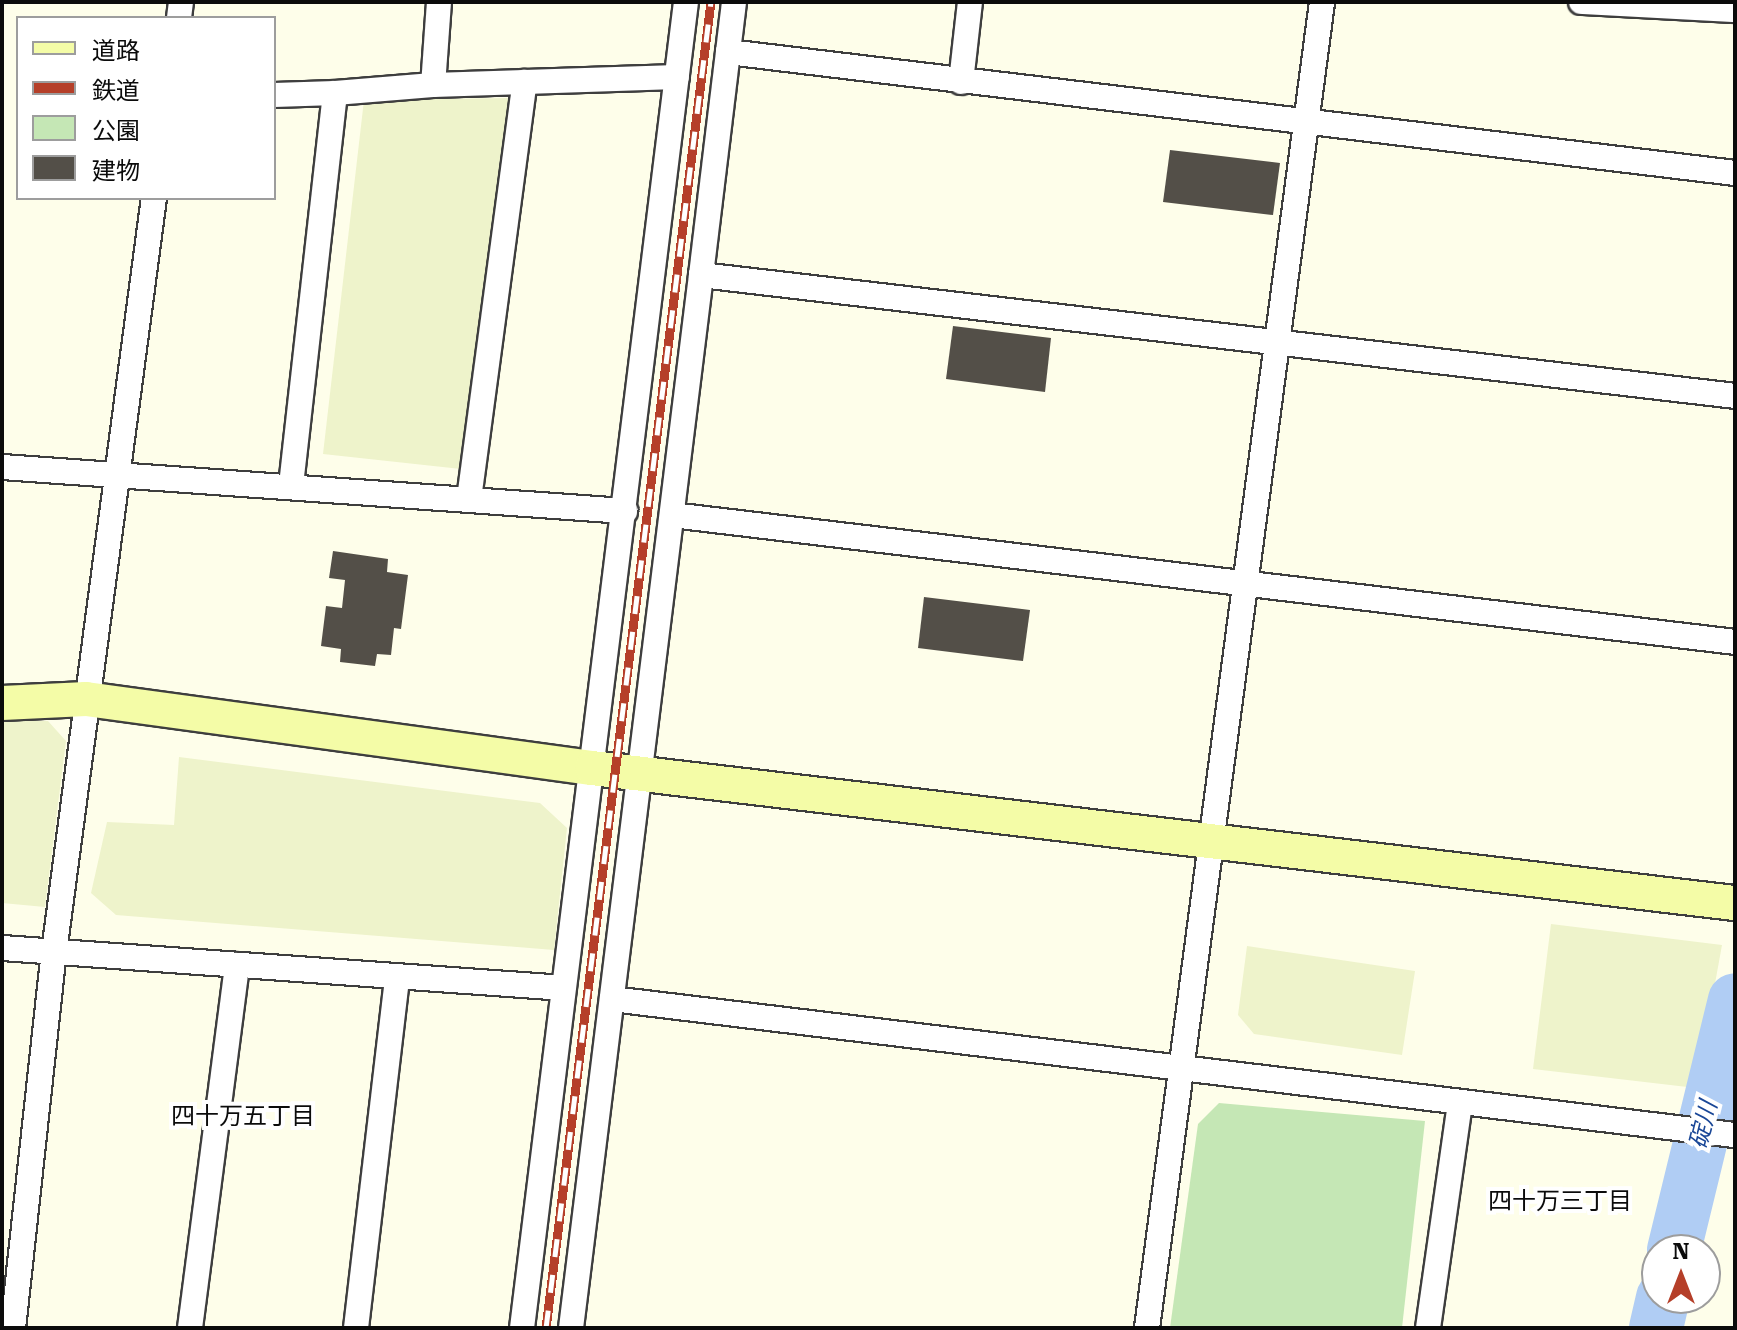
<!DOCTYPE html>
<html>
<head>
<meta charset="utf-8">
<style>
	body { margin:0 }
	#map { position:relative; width:1737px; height:1330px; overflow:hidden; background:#fefeea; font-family:"Roboto Serif","Noto Sans JP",serif }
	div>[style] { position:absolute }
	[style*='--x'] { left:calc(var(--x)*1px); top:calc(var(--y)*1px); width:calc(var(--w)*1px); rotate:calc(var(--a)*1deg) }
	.farmland>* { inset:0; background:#eef3cb }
	.green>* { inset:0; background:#c5e7b5 }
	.river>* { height:54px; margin:-27px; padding:0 27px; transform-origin:27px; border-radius:27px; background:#b0cdf4 }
	.building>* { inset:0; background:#534f48 }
	.roads { filter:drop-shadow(2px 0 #3e3e3e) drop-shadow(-2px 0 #3e3e3e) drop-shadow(0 2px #3e3e3e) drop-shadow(0 -2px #3e3e3e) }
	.street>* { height:24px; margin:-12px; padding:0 12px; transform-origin:12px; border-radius:12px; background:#fff }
	.secondary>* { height:34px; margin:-17px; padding:0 17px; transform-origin:17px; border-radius:17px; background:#f4fca7 }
	.rail>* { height:9px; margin-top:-4.5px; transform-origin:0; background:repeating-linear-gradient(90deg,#fff 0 18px,#b53f29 0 36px); box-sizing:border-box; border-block:2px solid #b53f29 }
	span { translate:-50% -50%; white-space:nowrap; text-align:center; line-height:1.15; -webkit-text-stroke:8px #fff; paint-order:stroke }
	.neighbourhood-label { font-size:24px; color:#0b0b0b }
	.water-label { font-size:24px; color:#1a4797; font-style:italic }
	.frame { position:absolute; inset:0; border:4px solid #0b0b0b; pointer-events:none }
	.legend { position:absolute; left:16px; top:16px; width:260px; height:184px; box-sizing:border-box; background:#fff; border:2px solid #9d9d9d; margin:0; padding:10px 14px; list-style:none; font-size:24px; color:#0b0b0b }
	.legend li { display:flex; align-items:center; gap:16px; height:40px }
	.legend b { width:40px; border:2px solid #9d9d9d }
	.north { position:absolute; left:1641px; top:1234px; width:80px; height:80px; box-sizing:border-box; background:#fff; border:2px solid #9d9d9d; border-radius:50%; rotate:0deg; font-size:22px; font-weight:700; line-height:32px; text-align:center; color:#0b0b0b }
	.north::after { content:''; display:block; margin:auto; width:28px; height:36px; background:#b53f29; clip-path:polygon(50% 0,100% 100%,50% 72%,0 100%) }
</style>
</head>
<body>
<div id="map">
	<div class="farmland">
		<div style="clip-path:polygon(511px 98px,461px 469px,323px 454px,364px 100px)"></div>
		<div style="clip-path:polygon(2px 721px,48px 721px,66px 741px,45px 907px,2px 903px)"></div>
		<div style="clip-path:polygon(179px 757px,540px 803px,567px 828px,554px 950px,116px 915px,91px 893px,107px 822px,174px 825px)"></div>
		<div style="clip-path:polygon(1551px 924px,1722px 945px,1696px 1088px,1533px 1069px)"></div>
		<div style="clip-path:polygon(1247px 946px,1415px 971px,1402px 1055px,1254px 1034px,1238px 1015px)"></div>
	</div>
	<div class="green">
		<div style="clip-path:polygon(1219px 1103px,1425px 1121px,1402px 1328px,1170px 1328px,1198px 1124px)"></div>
	</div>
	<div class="river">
		<div style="--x:1674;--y:1250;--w:257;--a:-76.3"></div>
		<div style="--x:1656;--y:1328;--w:31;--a:-77"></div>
	</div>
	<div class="building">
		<div style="clip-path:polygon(1170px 150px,1280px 163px,1273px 215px,1163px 202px)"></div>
		<div style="clip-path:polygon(953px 326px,1051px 338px,1045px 392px,946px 379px)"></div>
		<div style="clip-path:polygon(333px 551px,388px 559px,387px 572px,408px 575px,401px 629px,394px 628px,391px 655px,377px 654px,375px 666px,340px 662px,341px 649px,321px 646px,326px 606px,342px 608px,345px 580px,329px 578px)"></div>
		<div style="clip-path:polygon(924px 597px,1030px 610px,1023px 661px,918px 648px)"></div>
	</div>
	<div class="roads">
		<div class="street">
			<div style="--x:439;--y:2;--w:83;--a:94.1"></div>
			<div style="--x:433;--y:85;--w:244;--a:-1.9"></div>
			<div style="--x:1581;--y:2;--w:154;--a:3"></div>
			<div style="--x:179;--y:18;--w:16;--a:-83"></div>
			<div style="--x:728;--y:52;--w:1014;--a:6.85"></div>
			<div style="--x:961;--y:82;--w:81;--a:-83.6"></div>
			<div style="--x:335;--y:93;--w:98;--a:-4.7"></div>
			<div style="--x:274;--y:95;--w:61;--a:-1.9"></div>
			<div style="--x:335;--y:93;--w:394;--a:96.4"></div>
			<div style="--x:701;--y:275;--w:275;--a:-83.1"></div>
			<div style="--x:2;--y:467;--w:625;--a:4.04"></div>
			<div style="--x:469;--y:499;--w:421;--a:-82.4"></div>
			<div style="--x:672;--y:515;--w:1071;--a:6.81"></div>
			<div style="--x:2;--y:948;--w:563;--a:4.07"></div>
			<div style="--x:612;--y:999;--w:1131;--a:6.91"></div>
			<div style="--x:13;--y:1328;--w:378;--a:-83.8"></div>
			<div style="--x:54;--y:952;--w:761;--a:-82.45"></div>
			<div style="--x:190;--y:1328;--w:366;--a:-82.6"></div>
			<div style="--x:356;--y:1328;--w:352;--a:-83.3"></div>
			<div style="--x:522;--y:1328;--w:1336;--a:-82.95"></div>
			<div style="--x:571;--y:1328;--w:1061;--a:-82.96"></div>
			<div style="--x:701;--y:275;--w:1041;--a:6.67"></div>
			<div style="--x:1147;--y:1328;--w:1337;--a:-82.48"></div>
			<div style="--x:1428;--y:1328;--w:228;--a:-81.9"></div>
		</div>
		<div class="secondary">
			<div style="--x:2;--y:703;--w:84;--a:-2.7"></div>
			<div style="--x:86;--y:699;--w:511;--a:7.77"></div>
			<div style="--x:592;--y:768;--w:1151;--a:6.74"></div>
		</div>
	</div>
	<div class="rail">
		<div style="--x:546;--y:1328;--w:1336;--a:-82.91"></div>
	</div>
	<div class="neighbourhood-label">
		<span style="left:243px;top:1117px">四十万五丁目</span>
		<span style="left:1560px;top:1202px">四十万三丁目</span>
	</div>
	<div class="water-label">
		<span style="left:1704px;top:1125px;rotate:-76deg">碇川</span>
	</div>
	<div class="frame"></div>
	<ul class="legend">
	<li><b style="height:10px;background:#f4fca7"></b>道路</li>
	<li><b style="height:10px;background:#b53f29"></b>鉄道</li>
	<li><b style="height:22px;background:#c5e7b5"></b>公園</li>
	<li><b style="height:22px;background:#534f48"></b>建物</li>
	</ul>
	<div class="north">N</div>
</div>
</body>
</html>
